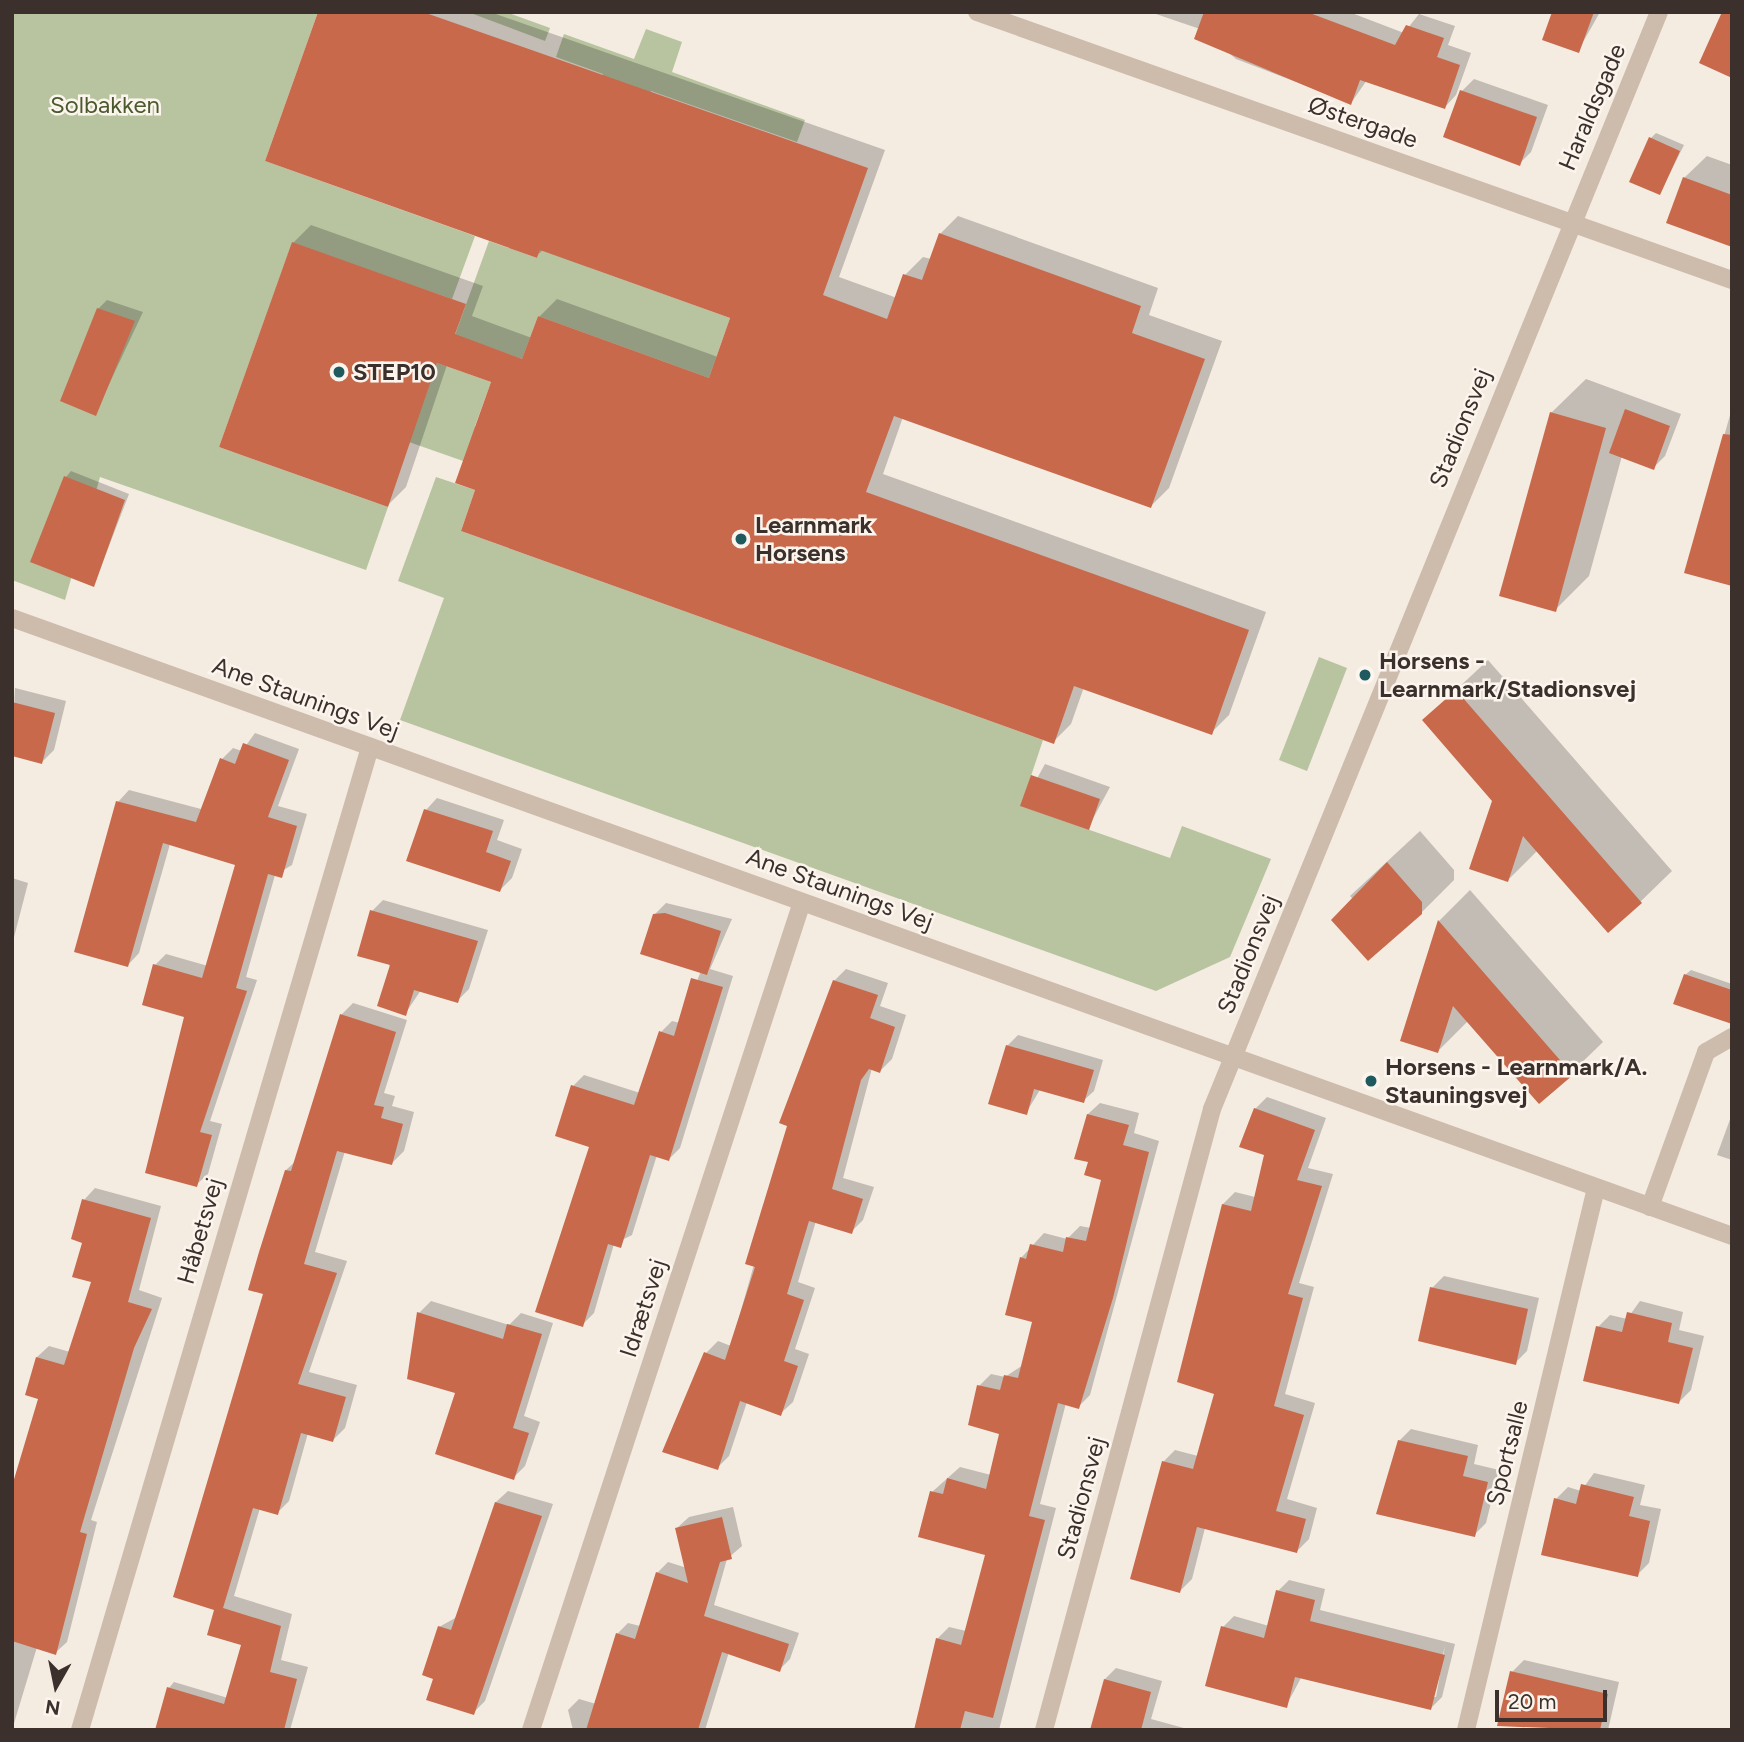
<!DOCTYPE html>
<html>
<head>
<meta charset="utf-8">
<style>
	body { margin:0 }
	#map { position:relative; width:1744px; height:1742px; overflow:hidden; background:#f4ebe1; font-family:Figtree,sans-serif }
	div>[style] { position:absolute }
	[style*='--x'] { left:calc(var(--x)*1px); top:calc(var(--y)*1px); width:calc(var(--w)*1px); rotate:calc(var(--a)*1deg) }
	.green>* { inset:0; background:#b8c4a0 }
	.shadow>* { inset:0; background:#0003 }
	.building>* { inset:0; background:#c8694b }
	.minor>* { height:18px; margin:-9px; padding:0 9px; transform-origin:9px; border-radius:9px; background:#cdbbac }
	.dots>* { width:19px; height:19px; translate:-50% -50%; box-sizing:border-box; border:4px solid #fbf5ee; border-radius:50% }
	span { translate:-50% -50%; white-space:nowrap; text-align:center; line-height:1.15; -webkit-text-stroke:5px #fbf5ee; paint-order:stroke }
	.park-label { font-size:24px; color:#4a5a2e }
	.street-label { font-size:24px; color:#3b302b }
	.poi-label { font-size:24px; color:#3b302b; font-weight:700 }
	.left { translate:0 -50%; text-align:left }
	.frame { position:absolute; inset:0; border:14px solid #3b302b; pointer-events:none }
	.north { position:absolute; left:21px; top:1651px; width:70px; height:70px; -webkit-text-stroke:5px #fbf5ee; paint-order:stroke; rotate:189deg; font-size:19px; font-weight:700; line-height:28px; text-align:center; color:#3b302b }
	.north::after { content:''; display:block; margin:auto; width:24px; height:32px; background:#3b302b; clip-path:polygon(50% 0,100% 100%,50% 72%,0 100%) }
	.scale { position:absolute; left:1495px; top:1690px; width:112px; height:32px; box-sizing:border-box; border:4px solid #3b302b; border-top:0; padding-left:9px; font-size:21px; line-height:24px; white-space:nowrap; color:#3b302b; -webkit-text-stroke:5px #fbf5ee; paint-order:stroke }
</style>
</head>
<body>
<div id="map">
	<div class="green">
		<div style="clip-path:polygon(12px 12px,318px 12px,265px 161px,475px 236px,452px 299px,292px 243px,219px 447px,388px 507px,366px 570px,100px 477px,65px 600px,12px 580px)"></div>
		<div style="clip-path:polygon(468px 12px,506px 12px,550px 28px,545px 41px)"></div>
		<div style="clip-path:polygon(646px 29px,682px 42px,672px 72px,805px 120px,797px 142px,651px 91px,588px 267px,730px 318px,709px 378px,538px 316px,522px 359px,455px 335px,489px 241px,537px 258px,603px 74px,556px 57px,564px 34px,634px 59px)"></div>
		<div style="clip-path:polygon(437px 363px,491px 382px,475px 426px,483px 468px,409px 442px)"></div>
		<div style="clip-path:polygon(436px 477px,475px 490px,461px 531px,1043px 740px,1021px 806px,1170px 858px,1182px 826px,1271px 859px,1230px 957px,1156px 991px,400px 720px,444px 598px,398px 581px)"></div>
		<div style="clip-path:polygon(1319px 657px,1347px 668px,1307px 771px,1279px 760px)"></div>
	</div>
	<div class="shadow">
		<div style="clip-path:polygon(320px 12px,490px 12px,885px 150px,839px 277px,897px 298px,905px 275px,923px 257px,931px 259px,940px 234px,958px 216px,1158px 288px,1149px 315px,1222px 341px,1169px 488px,1151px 506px,903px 417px,883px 474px,1266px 612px,1229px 715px,1211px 733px,1084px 687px,1071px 724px,1053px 742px,477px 489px,493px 381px,447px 365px,406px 487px,388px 505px,293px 243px,311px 225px,483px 286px,472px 316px,532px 338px,539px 317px,557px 299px,718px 357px,732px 317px,543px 250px,536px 256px)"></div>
		<div style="clip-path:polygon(1150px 12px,1349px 12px,1404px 33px,1419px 14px,1455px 26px,1448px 45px,1471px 53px,1456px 95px,1445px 107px,1367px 80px,1351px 103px,1236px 59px,1200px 29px)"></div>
		<div style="clip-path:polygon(1554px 12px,1600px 12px,1578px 51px)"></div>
		<div style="clip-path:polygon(1474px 79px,1548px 105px,1531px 152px,1519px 164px,1462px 91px)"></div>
		<div style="clip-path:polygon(1656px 133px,1684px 145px,1660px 193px,1651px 138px)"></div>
		<div style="clip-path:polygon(1707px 156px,1732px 165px,1732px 245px,1684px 178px)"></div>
		<div style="clip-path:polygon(107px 300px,143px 312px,95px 414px,98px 309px)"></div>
		<div style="clip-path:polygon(1586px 379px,1681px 414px,1665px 456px,1653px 468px,1622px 456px,1589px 576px,1555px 610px,1551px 413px)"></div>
		<div style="clip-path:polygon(1732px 408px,1732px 585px,1686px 572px)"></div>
		<div style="clip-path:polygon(71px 471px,129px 494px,94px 585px,66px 477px)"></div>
		<div style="clip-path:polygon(1488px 660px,1672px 871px,1640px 902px,1538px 850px,1508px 880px,1494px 800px,1424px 720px)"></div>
		<div style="clip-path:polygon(15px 688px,66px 701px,54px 750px,42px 762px,12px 754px)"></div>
		<div style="clip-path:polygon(255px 733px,299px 749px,278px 806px,307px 814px,292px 865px,275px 875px,246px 977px,257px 980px,210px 1121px,222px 1124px,208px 1174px,196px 1185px,186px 1016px,155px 965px,166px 954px,208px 966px,237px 863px,170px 844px,139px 953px,128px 965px,118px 802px,129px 790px,201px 809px,222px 759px,233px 748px,242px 751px)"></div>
		<div style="clip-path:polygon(1045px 764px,1110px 787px,1088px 828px,1023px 804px)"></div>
		<div style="clip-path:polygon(437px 798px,504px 820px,497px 840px,522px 849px,512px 878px,500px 890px,426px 810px)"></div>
		<div style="clip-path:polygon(1420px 831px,1454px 870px,1454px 880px,1421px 913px,1354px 900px,1350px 896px)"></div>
		<div style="clip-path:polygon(12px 878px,28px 883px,12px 945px)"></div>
		<div style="clip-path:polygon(1470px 890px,1603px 1042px,1571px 1073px,1468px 1021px,1438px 1051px,1403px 1040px,1439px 921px)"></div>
		<div style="clip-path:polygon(383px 900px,488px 930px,469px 989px,457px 1001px,421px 990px,405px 1014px,372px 911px)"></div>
		<div style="clip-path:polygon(666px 903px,732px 919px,710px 969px,733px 976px,680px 1148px,669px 1159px,657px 1155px,632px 1235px,614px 1244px,594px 1313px,582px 1325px,591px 1146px,573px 1086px,584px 1075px,640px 1093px,661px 1032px,672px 1021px,680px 1023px,701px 971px,654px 915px)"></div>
		<div style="clip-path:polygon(846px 969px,888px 983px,880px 1006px,906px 1015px,892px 1059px,880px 1071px,872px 1068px,843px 1178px,874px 1187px,863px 1220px,851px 1232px,816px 1221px,798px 1282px,815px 1288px,795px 1349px,809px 1354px,793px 1402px,781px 1413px,747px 1402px,729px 1456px,717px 1468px,706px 1353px,718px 1341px,731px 1346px,834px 981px)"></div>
		<div style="clip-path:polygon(1691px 970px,1732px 984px,1732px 999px,1685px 975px)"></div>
		<div style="clip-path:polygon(353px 1003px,407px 1020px,384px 1093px,395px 1096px,392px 1106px,414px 1112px,404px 1151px,392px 1163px,345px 1151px,315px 1252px,347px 1261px,309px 1372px,357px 1385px,345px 1428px,333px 1440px,308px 1433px,289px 1501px,277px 1513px,260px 1508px,234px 1596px,292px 1614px,281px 1660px,308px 1667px,290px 1730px,232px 1730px,169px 1688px,174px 1682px,228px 1698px,243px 1644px,216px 1609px,265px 1293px,286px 1170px,297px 1160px,341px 1015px)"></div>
		<div style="clip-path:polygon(1018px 1035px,1103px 1060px,1094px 1091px,1083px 1101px,1041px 1088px,1026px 1113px,1007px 1046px)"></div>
		<div style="clip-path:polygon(1267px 1097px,1326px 1118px,1308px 1168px,1333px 1174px,1299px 1283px,1314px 1287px,1285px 1394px,1315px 1403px,1287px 1499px,1317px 1508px,1309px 1539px,1297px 1551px,1205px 1528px,1192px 1579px,1180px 1591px,1163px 1462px,1175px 1450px,1198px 1456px,1217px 1392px,1223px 1204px,1235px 1192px,1255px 1197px,1266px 1154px,1255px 1109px)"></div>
		<div style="clip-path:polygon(1100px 1103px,1139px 1113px,1134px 1133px,1159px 1141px,1090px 1395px,1078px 1407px,1066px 1403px,1040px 1504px,1056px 1508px,999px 1730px,915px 1730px,937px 1639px,949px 1627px,966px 1631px,987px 1553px,932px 1492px,960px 1467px,991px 1475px,1001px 1433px,979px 1386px,991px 1374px,1005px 1377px,1023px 1365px,1034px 1321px,1021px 1258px,1044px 1233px,1067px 1239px,1080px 1226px,1091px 1228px,1104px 1179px,1090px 1161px,1088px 1114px)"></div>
		<div style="clip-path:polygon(1732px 1114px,1732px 1160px,1717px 1155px)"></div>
		<div style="clip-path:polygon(95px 1188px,161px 1206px,139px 1290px,162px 1298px,91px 1520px,97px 1522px,67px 1642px,55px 1653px,37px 1647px,12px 1730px,12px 1512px,40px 1397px,37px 1357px,49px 1346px,70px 1352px,93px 1281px,84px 1200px)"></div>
		<div style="clip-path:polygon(1444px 1276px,1539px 1298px,1527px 1351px,1515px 1363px,1432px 1288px)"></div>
		<div style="clip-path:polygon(431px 1301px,509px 1325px,521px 1313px,553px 1323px,524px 1416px,540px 1422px,525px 1466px,513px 1478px,457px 1392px,409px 1378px,419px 1313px)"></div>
		<div style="clip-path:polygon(1640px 1301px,1683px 1312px,1679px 1330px,1704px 1336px,1691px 1390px,1679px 1402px,1598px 1327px,1610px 1315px,1627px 1319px)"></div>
		<div style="clip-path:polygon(1411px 1429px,1478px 1445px,1474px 1464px,1499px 1470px,1486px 1523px,1474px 1535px,1399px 1441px)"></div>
		<div style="clip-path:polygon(1594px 1473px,1645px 1485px,1640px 1505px,1661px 1509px,1649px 1563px,1637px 1575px,1556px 1499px,1568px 1487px,1581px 1491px)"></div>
		<div style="clip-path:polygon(508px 1491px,553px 1504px,485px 1701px,473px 1713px,436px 1678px,439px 1627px,457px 1617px,496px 1502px)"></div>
		<div style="clip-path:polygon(733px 1507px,742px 1546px,727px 1559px,714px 1605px,799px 1633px,790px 1659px,779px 1670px,729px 1652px,705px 1730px,573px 1730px,568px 1710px,579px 1699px,596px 1704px,617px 1634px,628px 1623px,640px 1626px,657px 1573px,668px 1562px,687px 1568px,677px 1528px,689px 1517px)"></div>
		<div style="clip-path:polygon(evenodd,1289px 1580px,1325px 1589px,1320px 1610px,1455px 1644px,1442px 1697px,1431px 1708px,1302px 1676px,1286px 1706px,1223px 1627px,1234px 1616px,1269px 1626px,1278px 1591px,1289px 1580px,1445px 1646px,1436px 1697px,1432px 1697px,1445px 1646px)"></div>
		<div style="clip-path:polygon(1524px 1660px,1619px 1682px,1608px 1730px,1500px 1724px,1512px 1672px)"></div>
		<div style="clip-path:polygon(1116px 1668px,1162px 1681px,1151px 1719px,1191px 1730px,1106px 1730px,1105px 1679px)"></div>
	</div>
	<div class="building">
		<div style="clip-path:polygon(318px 12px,423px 12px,868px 168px,823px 295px,887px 319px,903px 274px,922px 280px,939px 233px,1141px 306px,1132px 333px,1205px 359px,1151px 508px,894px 416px,866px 492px,1249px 630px,1212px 735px,1074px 686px,1054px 744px,461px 531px,475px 490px,455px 483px,491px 382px,437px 363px,388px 507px,219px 447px,292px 242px,466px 304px,455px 334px,522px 359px,538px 316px,709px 378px,730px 318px,540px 250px,537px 258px,265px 161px)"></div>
		<div style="clip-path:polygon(1204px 12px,1307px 12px,1395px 45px,1406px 25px,1444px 38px,1437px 57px,1460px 65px,1445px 109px,1360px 80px,1351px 105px,1194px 39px)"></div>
		<div style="clip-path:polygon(1552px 12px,1594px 12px,1579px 53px,1542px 40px)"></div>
		<div style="clip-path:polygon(1722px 12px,1732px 12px,1732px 78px,1699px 63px)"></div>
		<div style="clip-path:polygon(1460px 90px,1537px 117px,1520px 166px,1443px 137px)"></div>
		<div style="clip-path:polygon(1649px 137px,1680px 151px,1660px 195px,1629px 182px)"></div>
		<div style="clip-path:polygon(1683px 177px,1732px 195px,1732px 247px,1666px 223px)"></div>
		<div style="clip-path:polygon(97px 308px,135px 321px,96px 416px,60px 401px)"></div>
		<div style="clip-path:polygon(1625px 409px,1670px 426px,1654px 470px,1609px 453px)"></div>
		<div style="clip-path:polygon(1550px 412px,1606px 428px,1556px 612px,1499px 596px)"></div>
		<div style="clip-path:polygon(1723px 434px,1732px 435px,1732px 586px,1684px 573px)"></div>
		<div style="clip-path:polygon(64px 476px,125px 500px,94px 587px,30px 562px)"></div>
		<div style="clip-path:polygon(1456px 690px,1642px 903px,1608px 933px,1523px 836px,1508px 882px,1469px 869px,1492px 801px,1422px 720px)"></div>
		<div style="clip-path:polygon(12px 702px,55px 713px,42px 764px,12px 756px)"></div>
		<div style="clip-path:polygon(243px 743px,289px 760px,268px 817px,297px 826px,282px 878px,268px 874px,236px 988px,247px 991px,200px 1132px,212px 1135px,197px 1187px,145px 1173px,184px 1017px,142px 1005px,153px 964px,202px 978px,235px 865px,163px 843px,128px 967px,74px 952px,116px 801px,196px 822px,220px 758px,235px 764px)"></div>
		<div style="clip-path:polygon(1031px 775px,1100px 799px,1089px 830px,1020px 806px)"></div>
		<div style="clip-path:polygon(424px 809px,493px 831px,486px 852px,511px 861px,500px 892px,406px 861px)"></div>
		<div style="clip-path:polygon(1387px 862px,1422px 902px,1422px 914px,1368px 961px,1331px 920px)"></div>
		<div style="clip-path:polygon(370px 910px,478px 941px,458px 1003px,414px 990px,406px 1016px,377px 1006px,390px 965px,357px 956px)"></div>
		<div style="clip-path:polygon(665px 913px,721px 931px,707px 975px,640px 954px,653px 914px)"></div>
		<div style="clip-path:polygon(1438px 920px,1573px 1075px,1539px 1104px,1453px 1006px,1438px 1053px,1400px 1041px)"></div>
		<div style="clip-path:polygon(1684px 974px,1732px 990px,1732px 1024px,1673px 1004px)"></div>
		<div style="clip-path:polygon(691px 978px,723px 987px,669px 1161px,650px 1155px,621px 1248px,608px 1244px,583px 1327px,535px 1312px,589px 1147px,555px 1136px,571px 1085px,634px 1105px,659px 1031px,674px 1036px)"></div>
		<div style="clip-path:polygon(833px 980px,878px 995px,870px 1018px,895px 1027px,880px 1073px,869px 1069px,861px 1080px,832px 1189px,863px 1199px,852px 1234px,809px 1221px,787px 1294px,804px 1300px,784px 1361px,798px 1366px,781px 1416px,740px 1401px,718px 1470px,662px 1452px,704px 1352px,725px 1360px,755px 1267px,745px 1264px,787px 1126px,779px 1123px)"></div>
		<div style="clip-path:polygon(340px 1014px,396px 1032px,374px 1105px,384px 1107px,381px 1118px,403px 1124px,392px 1165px,337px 1151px,304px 1264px,337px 1273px,298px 1384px,346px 1397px,333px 1442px,301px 1433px,278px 1515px,253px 1508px,223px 1608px,281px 1626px,270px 1672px,297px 1679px,284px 1730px,155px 1730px,167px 1687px,224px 1704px,241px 1645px,207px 1635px,214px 1610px,173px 1597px,263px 1294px,248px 1290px,259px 1252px,285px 1170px,291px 1171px)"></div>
		<div style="clip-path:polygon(1006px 1045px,1094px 1070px,1084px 1103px,1034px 1089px,1027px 1115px,988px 1104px)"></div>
		<div style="clip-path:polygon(1254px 1108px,1315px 1130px,1297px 1180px,1322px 1186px,1288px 1294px,1303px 1298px,1274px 1406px,1304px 1415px,1276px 1511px,1306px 1519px,1297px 1553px,1197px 1527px,1180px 1593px,1130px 1579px,1162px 1461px,1193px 1469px,1214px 1394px,1177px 1382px,1222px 1204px,1251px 1211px,1264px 1155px,1239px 1147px)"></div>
		<div style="clip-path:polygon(1087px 1114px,1129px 1125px,1123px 1145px,1149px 1152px,1113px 1298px,1079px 1409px,1058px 1403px,1029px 1516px,1045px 1520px,993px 1718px,965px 1711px,960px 1730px,914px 1730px,936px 1638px,961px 1645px,985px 1555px,918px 1537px,930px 1491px,943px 1494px,947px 1478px,986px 1489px,999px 1434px,968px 1425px,977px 1385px,1000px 1390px,1004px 1375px,1018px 1378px,1032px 1322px,1005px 1315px,1020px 1257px,1026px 1259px,1030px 1244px,1063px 1252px,1066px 1237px,1086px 1241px,1101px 1180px,1084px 1175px,1088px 1162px,1074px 1159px)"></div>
		<div style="clip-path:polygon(82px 1199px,151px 1218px,128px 1302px,152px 1309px,134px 1348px,80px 1532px,87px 1534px,56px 1655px,12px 1641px,12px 1486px,38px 1399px,25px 1395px,36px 1357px,64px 1365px,91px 1282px,72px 1277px,82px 1243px,71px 1239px)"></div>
		<div style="clip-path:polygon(1430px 1287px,1528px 1309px,1516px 1365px,1418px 1341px)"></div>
		<div style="clip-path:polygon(417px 1312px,503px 1339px,507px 1324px,542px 1334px,513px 1428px,529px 1433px,514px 1480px,435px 1454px,455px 1393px,407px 1379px)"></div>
		<div style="clip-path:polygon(1627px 1312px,1672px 1323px,1668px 1342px,1693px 1348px,1679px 1404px,1583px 1381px,1596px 1326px,1622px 1332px)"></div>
		<div style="clip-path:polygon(1398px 1440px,1468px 1456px,1463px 1476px,1488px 1482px,1475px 1537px,1376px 1514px)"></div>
		<div style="clip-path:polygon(1581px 1484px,1634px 1497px,1629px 1516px,1650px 1521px,1638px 1577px,1541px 1555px,1554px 1498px,1576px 1504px)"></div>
		<div style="clip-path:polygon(495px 1502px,542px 1516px,474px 1715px,426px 1700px,433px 1679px,422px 1675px,438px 1626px,451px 1630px)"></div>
		<div style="clip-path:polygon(722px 1517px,732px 1559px,720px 1562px,704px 1616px,789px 1644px,780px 1672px,722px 1652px,698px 1730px,586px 1730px,616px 1633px,635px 1639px,656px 1572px,688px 1583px,675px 1528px)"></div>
		<div style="clip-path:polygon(1276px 1590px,1315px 1600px,1310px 1621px,1445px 1655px,1431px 1710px,1295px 1677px,1287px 1708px,1205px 1686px,1221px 1626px,1264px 1638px)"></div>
		<div style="clip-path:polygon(1510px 1671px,1608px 1694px,1600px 1730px,1497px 1726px)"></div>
		<div style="clip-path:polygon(1104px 1679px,1151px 1692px,1141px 1730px,1090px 1730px)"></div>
	</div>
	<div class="minor">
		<div style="--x:977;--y:12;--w:801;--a:19.54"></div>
		<div style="--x:12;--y:618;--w:1828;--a:19.76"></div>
		<div style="--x:1650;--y:1207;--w:165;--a:-70.1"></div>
		<div style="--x:1706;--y:1052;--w:30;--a:-30"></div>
		<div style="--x:80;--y:1730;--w:1025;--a:-73.56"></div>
		<div style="--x:531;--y:1730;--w:871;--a:-71.88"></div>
		<div style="--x:1044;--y:1730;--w:643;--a:-74.86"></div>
		<div style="--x:1212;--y:1109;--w:1185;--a:-67.83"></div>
		<div style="--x:1466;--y:1730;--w:557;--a:-76.51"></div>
	</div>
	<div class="dots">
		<div style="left:339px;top:372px;background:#1f5a5e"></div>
		<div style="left:741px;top:539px;background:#1f5a5e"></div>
		<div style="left:1365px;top:675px;background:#1f5a5e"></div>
		<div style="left:1371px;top:1081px;background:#1f5a5e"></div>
	</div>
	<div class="park-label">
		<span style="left:105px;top:105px">Solbakken</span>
	</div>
	<div class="street-label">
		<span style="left:1592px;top:107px;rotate:-67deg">Haraldsgade</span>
		<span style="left:1363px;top:122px;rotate:19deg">Østergade</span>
		<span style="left:1460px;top:428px;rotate:-68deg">Stadionsvej</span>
		<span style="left:306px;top:698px;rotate:20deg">Ane Staunings Vej</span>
		<span style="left:840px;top:889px;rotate:20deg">Ane Staunings Vej</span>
		<span style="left:1248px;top:954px;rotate:-68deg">Stadionsvej</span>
		<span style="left:200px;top:1231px;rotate:-74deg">Håbetsvej</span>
		<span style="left:643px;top:1308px;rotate:-72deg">Idrætsvej</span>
		<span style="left:1507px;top:1453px;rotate:-76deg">Sportsalle</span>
		<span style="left:1081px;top:1498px;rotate:-75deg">Stadionsvej</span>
	</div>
	<div class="poi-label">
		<span class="left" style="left:353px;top:372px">STEP10</span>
		<span class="left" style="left:755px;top:539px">Learnmark<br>Horsens</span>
		<span class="left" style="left:1379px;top:675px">Horsens -<br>Learnmark/Stadionsvej</span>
		<span class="left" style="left:1385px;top:1081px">Horsens - Learnmark/A.<br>Stauningsvej</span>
	</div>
	<div class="frame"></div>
	<div class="north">N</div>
	<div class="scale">20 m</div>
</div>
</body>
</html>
